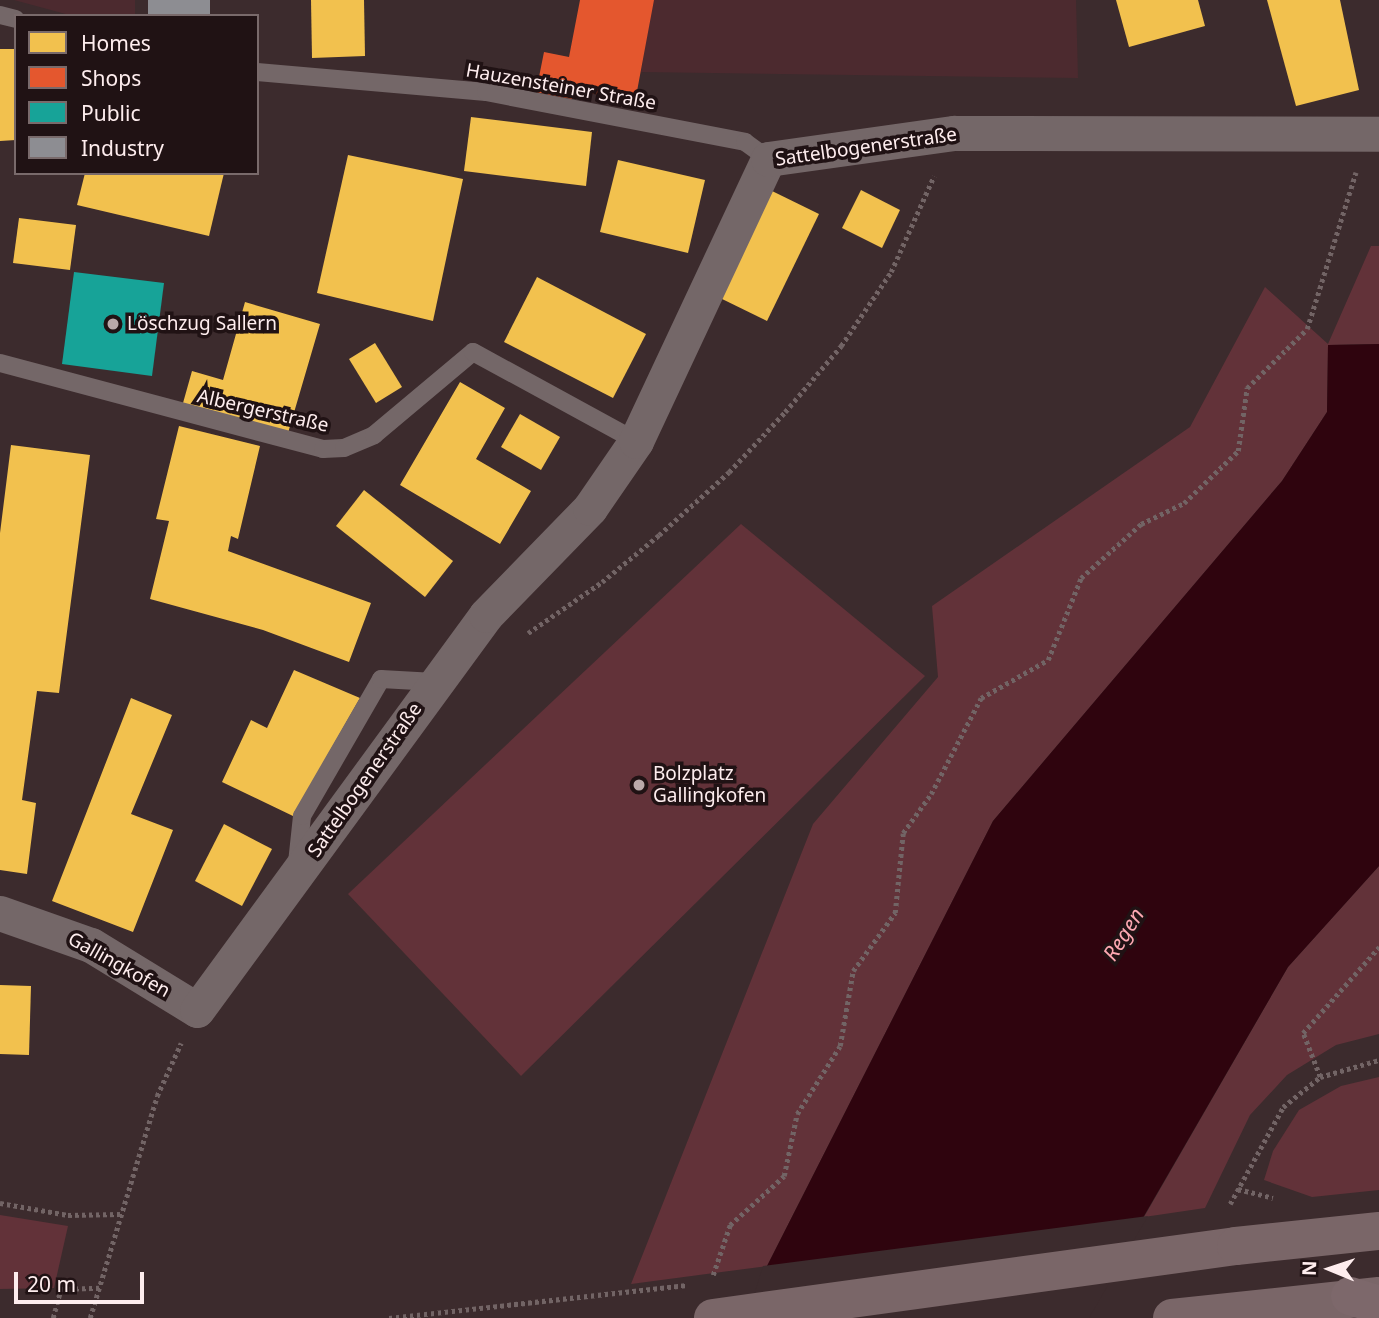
<!DOCTYPE html>
<html>
<head>
<meta charset="utf-8">
<style>
	body { margin:0 }
	#map { position:relative; width:1379px; height:1318px; overflow:hidden; background:#3c2b2d; font-family:"Noto Sans",sans-serif }
	div>[style] { position:absolute }
	[style*='--x'] { left:calc(var(--x)*1px); top:calc(var(--y)*1px); width:calc(var(--w)*1px); rotate:calc(var(--a)*1deg) }
	.built>* { inset:0; background:#4c2a2f }
	.green>* { inset:0; background:#623239 }
	.water>* { inset:0; background:#2f040e }
	.pier>* { inset:0; background:#3c2b2d }
	.homes>* { inset:0; background:#f2c14e }
	.shops>* { inset:0; background:#e4572e }
	.public>* { inset:0; background:#17a398 }
	.industry>* { inset:0; background:#8d8d92 }
	.path>* { height:4.5px; margin-top:-2.25px; transform-origin:0; background:repeating-linear-gradient(90deg,#726465 0 3.5px,transparent 0 7px) }
	.service>* { height:18px; margin:-9px; padding:0 9px; transform-origin:9px; border-radius:9px; background:#746768 }
	.minor>* { height:35px; margin:-17.5px; padding:0 17.5px; transform-origin:17.5px; border-radius:17.5px; background:#746768 }
	.trunk>* { height:38px; margin:-19px; padding:0 19px; transform-origin:19px; border-radius:19px; background:#7a6668 }
	.motorway>* { height:38px; margin:-19px; padding:0 19px; transform-origin:19px; border-radius:19px; background:#7d686b }
	.dots>* { width:19px; height:19px; translate:-50% -50%; box-sizing:border-box; border:4px solid #201214; border-radius:50% }
	span { translate:-50% -50%; white-space:nowrap; text-align:center; line-height:1.15; -webkit-text-stroke:7px #201214; paint-order:stroke }
	.street-label { font-size:19px; color:#feedee }
	.poi-label { font-size:19px; color:#feedee }
	.left { translate:0 -50%; text-align:left }
	.water-label { font-size:21px; color:#fda8b2; font-style:italic }
	.legend { position:absolute; left:14px; top:14px; width:245px; height:161px; box-sizing:border-box; background:#201214; border:2px solid #796a6b; margin:0; padding:9px 12px; list-style:none; font-size:21px; color:#feedee }
	.legend li { display:flex; align-items:center; gap:14px; height:35px }
	.legend b { width:35px; border:2px solid #796a6b }
	.north { position:absolute; left:1295px; top:1234px; width:70px; height:70px; -webkit-text-stroke:5px #201214; paint-order:stroke; rotate:272deg; font-size:19px; font-weight:700; line-height:28px; text-align:center; color:#feedee }
	.north::after { content:''; display:block; margin:auto; width:24px; height:32px; background:#feedee; clip-path:polygon(50% 0,100% 100%,50% 72%,0 100%) }
	.scale { position:absolute; left:14px; top:1272px; width:130px; height:32px; box-sizing:border-box; border:4px solid #feedee; border-top:0; padding-left:9px; font-size:21px; line-height:24px; white-space:nowrap; color:#feedee; -webkit-text-stroke:5px #201214; paint-order:stroke }
</style>
</head>
<body>
<div id="map">
	<div class="built">
		<div style="clip-path:polygon(14px 0,135px 0,135px 16px,73px 16px)"></div>
		<div style="clip-path:polygon(653px 0,1076px 0,1078px 78px,641px 72px)"></div>
	</div>
	<div class="green">
		<div style="clip-path:polygon(1371px 246px,1379px 246px,1379px 344px,1328px 345px,1327px 412px,1282px 481px,993px 821px,767px 1266px,631px 1284px,813px 824px,938px 677px,932px 606px,1190px 427px,1265px 287px,1328px 344px)"></div>
		<div style="clip-path:polygon(741px 524px,925px 676px,521px 1076px,348px 894px)"></div>
		<div style="clip-path:polygon(1379px 866px,1379px 1034px,1336px 1045px,1287px 1075px,1250px 1115px,1205px 1208px,1144px 1217px,1288px 967px)"></div>
		<div style="clip-path:polygon(1379px 1077px,1379px 1190px,1312px 1197px,1264px 1180px,1273px 1151px,1299px 1110px,1341px 1086px)"></div>
		<div style="clip-path:polygon(0 1215px,68px 1226px,54px 1288px,0 1289px)"></div>
	</div>
	<div class="water">
		<div style="clip-path:polygon(1379px 344px,1379px 866px,1288px 967px,1085px 1318px,750px 1318px,767px 1266px,993px 821px,1282px 481px,1327px 412px,1328px 345px)"></div>
	</div>
	<div class="pier">
		<div style="clip-path:polygon(1148px 1216px,1089px 1318px,747px 1318px,763px 1266px)"></div>
	</div>
	<div class="homes">
		<div style="clip-path:polygon(311px 0,364px 0,365px 56px,312px 58px)"></div>
		<div style="clip-path:polygon(1116px 0,1198px 0,1205px 26px,1129px 47px)"></div>
		<div style="clip-path:polygon(1267px 0,1340px 0,1359px 90px,1296px 106px)"></div>
		<div style="clip-path:polygon(0 49px,16px 49px,16px 140px,0 141px)"></div>
		<div style="clip-path:polygon(471px 117px,592px 132px,586px 186px,464px 171px)"></div>
		<div style="clip-path:polygon(348px 155px,463px 179px,433px 321px,317px 293px)"></div>
		<div style="clip-path:polygon(618px 160px,705px 180px,688px 253px,600px 232px)"></div>
		<div style="clip-path:polygon(85px 173px,224px 173px,209px 236px,77px 205px)"></div>
		<div style="clip-path:polygon(770px 190px,819px 214px,767px 321px,718px 297px)"></div>
		<div style="clip-path:polygon(861px 190px,900px 210px,882px 248px,842px 228px)"></div>
		<div style="clip-path:polygon(19px 218px,76px 225px,70px 270px,13px 263px)"></div>
		<div style="clip-path:polygon(537px 277px,646px 334px,613px 398px,504px 342px)"></div>
		<div style="clip-path:polygon(245px 302px,320px 324px,288px 433px,183px 403px,192px 371px,223px 380px)"></div>
		<div style="clip-path:polygon(375px 343px,402px 387px,376px 403px,349px 359px)"></div>
		<div style="clip-path:polygon(460px 382px,505px 408px,476px 459px,531px 491px,500px 544px,400px 485px)"></div>
		<div style="clip-path:polygon(520px 414px,560px 437px,541px 470px,501px 447px)"></div>
		<div style="clip-path:polygon(179px 426px,260px 446px,238px 539px,231px 536px,228px 551px,371px 603px,349px 662px,263px 630px,150px 599px,169px 521px,156px 519px)"></div>
		<div style="clip-path:polygon(11px 445px,90px 455px,59px 693px,37px 691px,22px 800px,36px 803px,27px 874px,0 870px,0 533px)"></div>
		<div style="clip-path:polygon(364px 490px,453px 561px,425px 597px,336px 526px)"></div>
		<div style="clip-path:polygon(294px 670px,360px 698px,293px 816px,222px 782px,251px 720px,267px 728px)"></div>
		<div style="clip-path:polygon(131px 698px,172px 715px,131px 814px,173px 830px,133px 932px,52px 901px)"></div>
		<div style="clip-path:polygon(224px 824px,272px 849px,242px 906px,195px 881px)"></div>
		<div style="clip-path:polygon(0 985px,31px 986px,29px 1055px,0 1054px)"></div>
	</div>
	<div class="shops">
		<div style="clip-path:polygon(580px 0,654px 0,635px 102px,574px 90px,572px 99px,536px 92px,544px 52px,569px 57px)"></div>
	</div>
	<div class="public">
		<div style="clip-path:polygon(74px 272px,164px 283px,152px 376px,62px 364px)"></div>
	</div>
	<div class="industry">
		<div style="clip-path:polygon(148px 0,210px 0,210px 16px,148px 16px)"></div>
	</div>
	<div class="path">
		<div style="--x:528;--y:633;--w:90;--a:-34.6"></div>
		<div style="--x:602;--y:582;--w:74;--a:-39.5"></div>
		<div style="--x:659;--y:535;--w:94;--a:-42"></div>
		<div style="--x:729;--y:472;--w:82;--a:-47"></div>
		<div style="--x:785;--y:412;--w:87;--a:-49.7"></div>
		<div style="--x:841;--y:346;--w:89;--a:-56"></div>
		<div style="--x:891;--y:272;--w:105;--a:-65.9"></div>
		<div style="--x:1320;--y:1077;--w:47;--a:-111.1"></div>
		<div style="--x:1303;--y:1033;--w:115;--a:-48.5"></div>
		<div style="--x:1238;--y:1189;--w:36;--a:14"></div>
		<div style="--x:0;--y:1203;--w:69;--a:10"></div>
		<div style="--x:68;--y:1215;--w:52;--a:-1.1"></div>
		<div style="--x:1230;--y:1204;--w:111;--a:-61.3"></div>
		<div style="--x:1283;--y:1107;--w:48;--a:-39"></div>
		<div style="--x:1320;--y:1077;--w:61;--a:-16.1"></div>
		<div style="--x:713;--y:1275;--w:53;--a:-71.2"></div>
		<div style="--x:730;--y:1225;--w:73;--a:-42.2"></div>
		<div style="--x:784;--y:1176;--w:63;--a:-78.2"></div>
		<div style="--x:797;--y:1114;--w:80;--a:-57.7"></div>
		<div style="--x:840;--y:1046;--w:76;--a:-80.2"></div>
		<div style="--x:853;--y:971;--w:72;--a:-54.1"></div>
		<div style="--x:895;--y:913;--w:80;--a:-84.3"></div>
		<div style="--x:903;--y:833;--w:48;--a:-54.3"></div>
		<div style="--x:931;--y:794;--w:108;--a:-62.5"></div>
		<div style="--x:981;--y:698;--w:77;--a:-29.6"></div>
		<div style="--x:1048;--y:660;--w:88;--a:-68.1"></div>
		<div style="--x:1081;--y:578;--w:81;--a:-42"></div>
		<div style="--x:1141;--y:524;--w:48;--a:-26"></div>
		<div style="--x:1184;--y:503;--w:75;--a:-43.9"></div>
		<div style="--x:1238;--y:451;--w:64;--a:-81.9"></div>
		<div style="--x:1247;--y:388;--w:84;--a:-44.5"></div>
		<div style="--x:1307;--y:329;--w:164;--a:-72.7"></div>
		<div style="--x:53;--y:1318;--w:30;--a:-75"></div>
		<div style="--x:61;--y:1289;--w:38;--a:-2"></div>
		<div style="--x:90;--y:1318;--w:232;--a:-73.2"></div>
		<div style="--x:157;--y:1096;--w:58;--a:-65.6"></div>
		<div style="--x:389;--y:1318;--w:300;--a:-6.3"></div>
	</div>
	<div class="service">
		<div style="--x:0;--y:15;--w:16;--a:14"></div>
		<div style="--x:257;--y:72;--w:230;--a:5"></div>
		<div style="--x:486;--y:92;--w:264;--a:10.9"></div>
		<div style="--x:745;--y:142;--w:29;--a:36"></div>
		<div style="--x:0;--y:363;--w:334;--a:14.9"></div>
		<div style="--x:323;--y:449;--w:21;--a:-3"></div>
		<div style="--x:344;--y:448;--w:33;--a:-23"></div>
		<div style="--x:374;--y:435;--w:129;--a:-40"></div>
		<div style="--x:473;--y:352;--w:186;--a:28.6"></div>
		<div style="--x:297;--y:863;--w:47;--a:-83.9"></div>
		<div style="--x:302;--y:816;--w:158;--a:-60"></div>
		<div style="--x:381;--y:679;--w:54;--a:3.2"></div>
	</div>
	<div class="minor">
		<div style="--x:0;--y:913;--w:96;--a:19.4"></div>
		<div style="--x:91;--y:945;--w:124;--a:31.5"></div>
		<div style="--x:197;--y:1010;--w:489;--a:-53.8"></div>
		<div style="--x:486;--y:615;--w:149;--a:-45.8"></div>
		<div style="--x:590;--y:508;--w:81;--a:-55.5"></div>
		<div style="--x:636;--y:441;--w:311;--a:-64.9"></div>
		<div style="--x:768;--y:159;--w:188;--a:-8"></div>
		<div style="--x:954;--y:133;--w:425;--a:0.1"></div>
	</div>
	<div class="trunk">
		<div style="--x:713;--y:1318;--w:528;--a:-7.84"></div>
		<div style="--x:1236;--y:1246;--w:144;--a:-6"></div>
		<div style="--x:1172;--y:1318;--w:208;--a:-6.1"></div>
	</div>
	<div class="motorway">
		<div style="--x:1350;--y:1296;--w:30;--a:17"></div>
	</div>
	<div class="dots">
		<div style="left:113px;top:324px;background:#baa9aa"></div>
		<div style="left:639px;top:785px;background:#baa9aa"></div>
	</div>
	<div class="street-label">
		<span style="left:561px;top:87px;rotate:10deg">Hauzensteiner Straße</span>
		<span style="left:866px;top:147px;rotate:-8deg">Sattelbogenerstraße</span>
		<span style="left:263px;top:411px;rotate:13deg">Albergerstraße</span>
		<span style="left:365px;top:780px;rotate:-55deg">Sattelbogenerstraße</span>
		<span style="left:119px;top:965px;rotate:29deg">Gallingkofen</span>
	</div>
	<div class="poi-label">
		<span class="left" style="left:127px;top:324px">Löschzug Sallern</span>
		<span class="left" style="left:653px;top:785px">Bolzplatz<br>Gallingkofen</span>
	</div>
	<div class="water-label">
		<span style="left:1123px;top:934px;rotate:-58deg">Regen</span>
	</div>
	<ul class="legend">
	<li><b style="height:19px;background:#f2c14e"></b>Homes</li>
	<li><b style="height:19px;background:#e4572e"></b>Shops</li>
	<li><b style="height:19px;background:#17a398"></b>Public</li>
	<li><b style="height:19px;background:#8d8d92"></b>Industry</li>
	</ul>
	<div class="north">N</div>
	<div class="scale">20 m</div>
</div>
</body>
</html>
